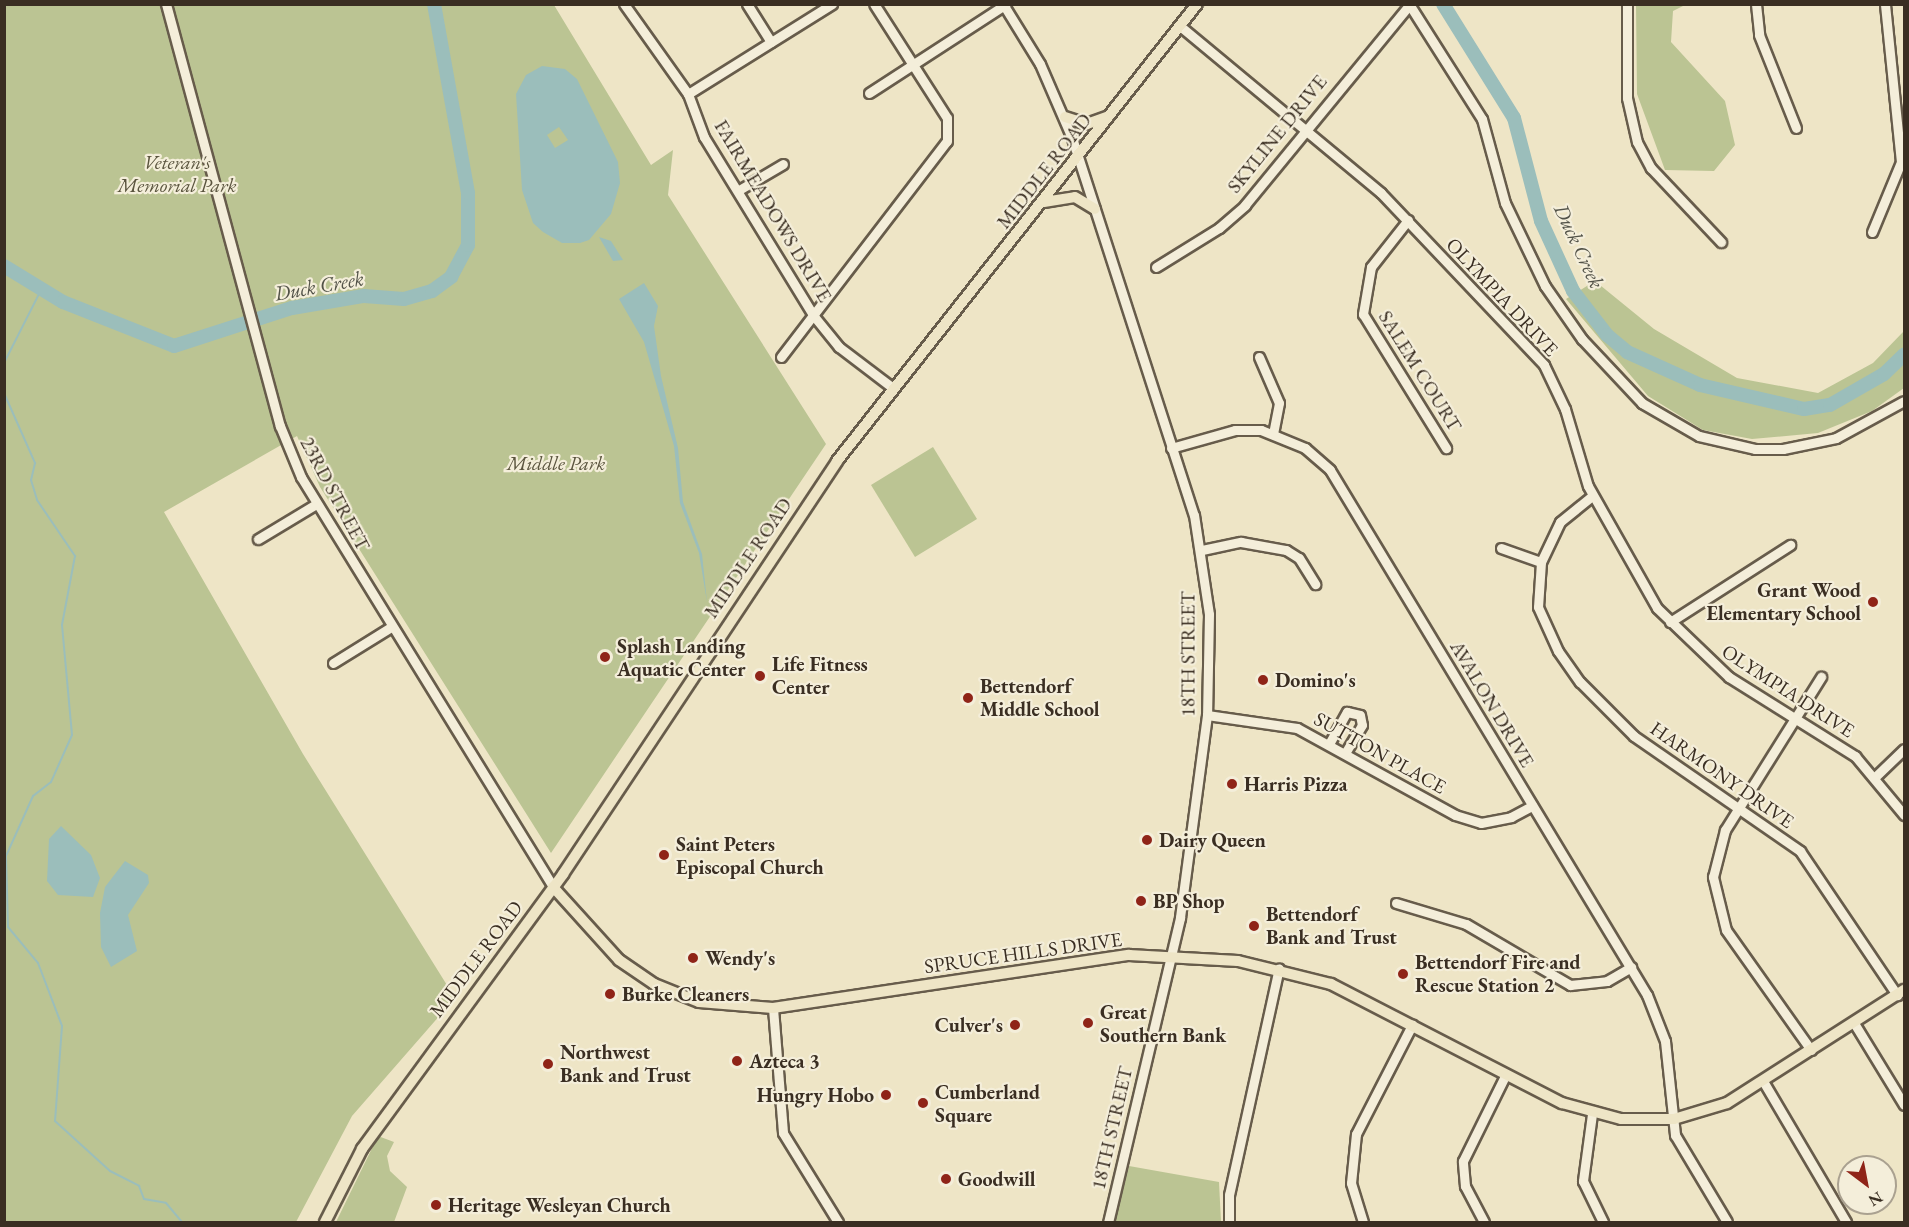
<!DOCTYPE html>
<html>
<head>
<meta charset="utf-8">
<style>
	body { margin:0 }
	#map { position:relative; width:1909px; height:1227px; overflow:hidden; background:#eee5c6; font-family:"EB Garamond",serif }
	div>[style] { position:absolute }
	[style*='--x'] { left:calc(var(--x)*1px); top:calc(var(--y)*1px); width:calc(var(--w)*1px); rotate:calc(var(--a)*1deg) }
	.green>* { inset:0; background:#bbc493 }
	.water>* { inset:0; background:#9bbebb }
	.stream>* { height:2px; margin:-1px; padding:0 1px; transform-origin:1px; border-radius:1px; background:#9bbebb }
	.river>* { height:14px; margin:-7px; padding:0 7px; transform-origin:7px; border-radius:7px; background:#9bbebb }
	.roads { filter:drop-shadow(2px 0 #675c4b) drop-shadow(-2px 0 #675c4b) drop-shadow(0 2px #675c4b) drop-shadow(0 -2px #675c4b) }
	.minor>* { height:9px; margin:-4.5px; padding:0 4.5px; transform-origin:4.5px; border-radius:4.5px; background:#f4eeda }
	.major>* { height:10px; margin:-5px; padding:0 5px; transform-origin:5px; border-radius:5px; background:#eee5c6 }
	.dots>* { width:16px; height:16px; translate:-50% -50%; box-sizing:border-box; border:3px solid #f4eeda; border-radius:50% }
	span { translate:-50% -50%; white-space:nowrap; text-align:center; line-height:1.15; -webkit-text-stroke:4.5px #f4eeda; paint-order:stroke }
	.street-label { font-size:20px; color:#3a2e22 }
	.park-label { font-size:20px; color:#5a543e; font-style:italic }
	.poi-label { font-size:20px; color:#3a2e22; font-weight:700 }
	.right { translate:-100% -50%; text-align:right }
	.left { translate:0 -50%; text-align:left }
	.water-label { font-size:21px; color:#525248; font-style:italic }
	.frame { position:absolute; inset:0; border:6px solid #3a2e22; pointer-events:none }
	.north { position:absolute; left:1837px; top:1155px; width:60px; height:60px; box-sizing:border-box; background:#f4eeda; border:2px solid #aaa190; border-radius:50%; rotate:148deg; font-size:16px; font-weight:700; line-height:24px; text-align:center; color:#3a2e22 }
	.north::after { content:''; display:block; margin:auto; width:21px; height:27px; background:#8f2418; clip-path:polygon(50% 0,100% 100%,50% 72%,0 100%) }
</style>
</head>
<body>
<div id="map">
	<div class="green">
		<div style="clip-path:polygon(5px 5px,554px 5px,651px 165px,673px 150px,668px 195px,826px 444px,551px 853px,320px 487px,297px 436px,164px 512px,303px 754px,455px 998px,352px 1116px,296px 1222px,5px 1222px)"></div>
		<div style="clip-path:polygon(1636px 5px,1685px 5px,1673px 11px,1671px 42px,1725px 101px,1735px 145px,1714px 171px,1665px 170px,1637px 94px)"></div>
		<div style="clip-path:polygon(1595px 281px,1654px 329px,1737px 378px,1818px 393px,1873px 363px,1904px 331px,1904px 388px,1872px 411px,1818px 433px,1752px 439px,1703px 430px,1648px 396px,1566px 299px)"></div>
		<div style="clip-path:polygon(933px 447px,977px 519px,915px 557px,871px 485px)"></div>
		<div style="clip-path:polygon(378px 1136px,394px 1142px,387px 1156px,390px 1171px,407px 1187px,394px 1222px,336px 1222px)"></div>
		<div style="clip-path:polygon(1129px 1166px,1219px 1182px,1221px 1222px,1115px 1222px)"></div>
	</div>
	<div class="water">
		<div style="clip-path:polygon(evenodd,542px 66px,565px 69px,577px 79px,618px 162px,620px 183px,611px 214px,589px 240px,580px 243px,562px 243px,543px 232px,533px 223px,522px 190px,516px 94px,526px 75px,542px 66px,559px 127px,568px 140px,555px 148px,547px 135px,559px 127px)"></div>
		<div style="clip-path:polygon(599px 237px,611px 241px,623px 260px,613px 261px)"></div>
		<div style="clip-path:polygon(644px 283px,658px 306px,654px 326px,661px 376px,678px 448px,683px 502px,702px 554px,707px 602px,699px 553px,680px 503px,674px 446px,644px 342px,619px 299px)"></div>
		<div style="clip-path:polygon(61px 826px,91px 855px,100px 878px,93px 897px,58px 895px,47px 881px,49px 839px)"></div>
		<div style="clip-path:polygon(125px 861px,148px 875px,149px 883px,128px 915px,137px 951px,111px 967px,101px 947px,100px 913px,105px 887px)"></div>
	</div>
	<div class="stream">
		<div style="--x:4;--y:363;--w:82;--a:-63.1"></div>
		<div style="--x:4;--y:393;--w:77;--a:66.1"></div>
		<div style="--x:35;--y:463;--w:17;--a:103"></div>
		<div style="--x:31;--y:480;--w:21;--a:73"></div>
		<div style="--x:37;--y:500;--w:68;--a:55.8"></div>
		<div style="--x:75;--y:556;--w:70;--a:100.7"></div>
		<div style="--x:62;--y:625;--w:110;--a:84.8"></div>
		<div style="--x:72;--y:735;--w:51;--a:114.1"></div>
		<div style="--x:51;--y:782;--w:23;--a:142"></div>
		<div style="--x:33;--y:796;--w:66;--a:114.2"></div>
		<div style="--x:6;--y:856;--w:71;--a:88.4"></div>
		<div style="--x:8;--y:927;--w:47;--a:50.2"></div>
		<div style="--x:38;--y:963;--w:67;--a:69.1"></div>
		<div style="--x:62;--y:1026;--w:95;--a:94.2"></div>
		<div style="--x:55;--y:1121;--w:74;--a:42.3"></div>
		<div style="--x:110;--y:1171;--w:33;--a:27"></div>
		<div style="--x:139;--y:1186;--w:14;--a:69"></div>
		<div style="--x:144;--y:1199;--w:22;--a:10"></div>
		<div style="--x:166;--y:1203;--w:25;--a:50"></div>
	</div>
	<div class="river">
		<div style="--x:1443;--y:4;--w:134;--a:58.1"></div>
		<div style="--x:1514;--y:118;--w:106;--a:75.3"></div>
		<div style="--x:1541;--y:221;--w:77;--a:65.4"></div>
		<div style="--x:1573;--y:291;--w:56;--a:52.3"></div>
		<div style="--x:1607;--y:335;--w:26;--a:40"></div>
		<div style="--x:1627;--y:352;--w:80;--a:24.3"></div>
		<div style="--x:1700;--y:385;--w:107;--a:13"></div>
		<div style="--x:1804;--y:409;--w:26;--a:-9"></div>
		<div style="--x:1830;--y:405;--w:62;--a:-29.9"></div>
		<div style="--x:1884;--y:374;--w:28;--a:-44"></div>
		<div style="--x:4;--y:266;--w:69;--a:31.4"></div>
		<div style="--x:63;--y:302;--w:119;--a:21.6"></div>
		<div style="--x:174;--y:346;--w:124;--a:-17.9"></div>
		<div style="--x:292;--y:308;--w:73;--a:-9.5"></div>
		<div style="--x:364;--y:296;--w:40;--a:4.3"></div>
		<div style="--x:404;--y:299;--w:29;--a:-16"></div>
		<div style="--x:432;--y:291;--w:24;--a:-36"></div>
		<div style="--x:451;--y:277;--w:36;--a:-62"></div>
		<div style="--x:468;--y:245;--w:52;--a:-90"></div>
		<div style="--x:468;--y:193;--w:192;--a:-100.2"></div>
	</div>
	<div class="roads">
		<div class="minor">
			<div style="--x:166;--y:4;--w:437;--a:74.9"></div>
			<div style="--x:280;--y:426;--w:55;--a:67.6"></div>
			<div style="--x:301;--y:477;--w:481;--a:58.4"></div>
			<div style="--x:624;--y:4;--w:110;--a:54.6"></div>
			<div style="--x:688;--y:94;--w:46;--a:69.6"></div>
			<div style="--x:704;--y:137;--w:209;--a:58.5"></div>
			<div style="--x:813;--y:315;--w:41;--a:50.9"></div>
			<div style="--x:839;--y:347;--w:68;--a:37.2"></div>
			<div style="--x:747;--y:4;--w:45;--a:57.7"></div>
			<div style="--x:1003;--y:4;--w:70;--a:58.3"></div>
			<div style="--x:1040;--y:64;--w:81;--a:66.6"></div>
			<div style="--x:1072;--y:138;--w:396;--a:72.1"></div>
			<div style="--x:1194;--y:515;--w:100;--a:81.4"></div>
			<div style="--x:1209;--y:614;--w:101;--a:91.1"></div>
			<div style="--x:1207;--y:715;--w:205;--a:97.6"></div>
			<div style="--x:1180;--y:918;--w:312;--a:103.3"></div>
			<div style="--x:1409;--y:4;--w:136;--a:57.6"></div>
			<div style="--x:1482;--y:119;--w:87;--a:74.7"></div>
			<div style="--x:1505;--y:203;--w:92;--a:64.3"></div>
			<div style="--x:1545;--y:286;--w:65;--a:55.1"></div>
			<div style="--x:1582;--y:339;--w:88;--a:46.8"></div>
			<div style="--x:1642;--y:403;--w:66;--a:30.1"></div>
			<div style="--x:1699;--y:436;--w:57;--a:13.1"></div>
			<div style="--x:1755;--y:449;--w:28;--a:0"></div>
			<div style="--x:1783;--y:449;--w:54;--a:-11.7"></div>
			<div style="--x:1836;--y:438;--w:77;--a:-28.6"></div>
			<div style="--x:1627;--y:4;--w:94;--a:90"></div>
			<div style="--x:1627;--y:98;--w:45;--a:77.2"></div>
			<div style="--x:1637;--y:142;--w:30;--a:62"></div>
			<div style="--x:1651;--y:168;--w:102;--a:46.6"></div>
			<div style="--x:1756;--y:4;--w:31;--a:84"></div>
			<div style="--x:1759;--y:35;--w:100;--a:68.3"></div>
			<div style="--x:1180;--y:26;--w:261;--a:39.7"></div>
			<div style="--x:1381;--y:193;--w:237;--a:46.5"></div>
			<div style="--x:1544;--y:365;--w:49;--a:64.5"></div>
			<div style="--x:1565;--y:409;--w:80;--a:73.4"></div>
			<div style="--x:1588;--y:486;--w:140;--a:60.5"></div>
			<div style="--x:1657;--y:608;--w:100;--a:43.8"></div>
			<div style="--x:1729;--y:677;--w:149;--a:32.1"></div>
			<div style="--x:1855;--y:756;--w:77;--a:50.3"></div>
			<div style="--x:869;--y:93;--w:163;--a:-33"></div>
			<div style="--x:688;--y:94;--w:170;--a:-32"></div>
			<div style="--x:739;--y:190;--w:51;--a:-30.6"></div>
			<div style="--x:1408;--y:220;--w:60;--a:128.2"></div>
			<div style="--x:1371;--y:267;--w:48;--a:99.7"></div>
			<div style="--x:1363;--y:314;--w:158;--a:58.2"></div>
			<div style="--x:1872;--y:232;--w:76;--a:-67.5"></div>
			<div style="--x:1901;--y:162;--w:159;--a:-95.8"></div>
			<div style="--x:1156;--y:267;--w:74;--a:-31.8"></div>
			<div style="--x:1219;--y:228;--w:35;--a:-41"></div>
			<div style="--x:1245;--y:205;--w:259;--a:-50.6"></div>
			<div style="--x:781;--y:357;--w:272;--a:-52.5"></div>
			<div style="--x:947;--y:141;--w:23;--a:-90"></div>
			<div style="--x:947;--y:118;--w:135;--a:-122.6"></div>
			<div style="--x:1259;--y:357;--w:50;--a:66.5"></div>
			<div style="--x:1279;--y:403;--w:32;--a:101"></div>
			<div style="--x:1171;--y:448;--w:66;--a:-15.7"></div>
			<div style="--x:1235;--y:430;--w:26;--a:0"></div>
			<div style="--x:1261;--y:430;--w:48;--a:22.2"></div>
			<div style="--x:1305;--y:448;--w:33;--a:41"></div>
			<div style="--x:1330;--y:470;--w:613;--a:58.88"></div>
			<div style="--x:1647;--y:995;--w:49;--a:68.6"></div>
			<div style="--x:1665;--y:1041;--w:95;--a:83.9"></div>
			<div style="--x:1675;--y:1135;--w:101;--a:59.1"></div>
			<div style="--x:1592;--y:496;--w:41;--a:140.9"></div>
			<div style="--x:1560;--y:522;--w:44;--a:115.4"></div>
			<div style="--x:1541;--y:562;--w:45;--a:93.8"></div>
			<div style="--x:1538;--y:607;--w:48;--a:65.6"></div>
			<div style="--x:1558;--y:651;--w:38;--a:55"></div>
			<div style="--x:1580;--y:682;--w:76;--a:45"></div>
			<div style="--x:1634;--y:736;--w:202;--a:34.7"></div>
			<div style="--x:1800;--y:851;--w:174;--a:56"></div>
			<div style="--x:258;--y:539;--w:68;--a:-31.1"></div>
			<div style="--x:1501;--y:548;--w:42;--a:19.3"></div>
			<div style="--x:1202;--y:550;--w:40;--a:-12"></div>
			<div style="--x:1241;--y:542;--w:46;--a:10.1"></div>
			<div style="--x:1286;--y:550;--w:15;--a:32"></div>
			<div style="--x:1299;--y:558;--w:31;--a:58"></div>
			<div style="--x:1670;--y:622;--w:143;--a:-32.7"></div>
			<div style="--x:333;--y:663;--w:68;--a:-31.8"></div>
			<div style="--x:1207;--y:715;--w:91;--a:8.2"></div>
			<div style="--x:1297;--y:728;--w:180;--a:28.8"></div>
			<div style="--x:1455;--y:815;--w:27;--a:17"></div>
			<div style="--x:1481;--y:823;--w:31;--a:-11"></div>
			<div style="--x:1511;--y:817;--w:24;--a:-28"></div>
			<div style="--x:1329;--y:744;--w:37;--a:-61"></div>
			<div style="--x:1347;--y:712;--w:13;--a:13"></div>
			<div style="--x:1360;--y:715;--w:10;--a:79"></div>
			<div style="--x:1362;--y:725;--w:33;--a:121"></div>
			<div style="--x:1875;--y:777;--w:40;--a:-44"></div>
			<div style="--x:1396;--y:903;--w:73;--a:16.7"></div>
			<div style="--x:1466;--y:924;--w:121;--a:30.4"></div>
			<div style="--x:1570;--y:985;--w:37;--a:-6"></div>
			<div style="--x:1607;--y:981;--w:28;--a:-30"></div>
			<div style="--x:773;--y:1008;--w:125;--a:85.4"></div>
			<div style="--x:783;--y:1133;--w:105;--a:58.3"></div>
			<div style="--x:1854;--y:1023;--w:96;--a:58.6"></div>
			<div style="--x:1811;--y:1050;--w:147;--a:-125.3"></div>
			<div style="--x:1726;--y:930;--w:55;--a:-103.8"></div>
			<div style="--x:1713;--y:877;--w:49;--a:-75.7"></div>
			<div style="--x:1725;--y:830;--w:181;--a:-57.9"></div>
			<div style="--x:1763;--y:1081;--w:164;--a:59.5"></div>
			<div style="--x:1592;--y:1114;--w:68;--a:97.7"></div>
			<div style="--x:1583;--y:1181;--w:46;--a:64"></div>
			<div style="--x:1229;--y:1222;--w:27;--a:-90"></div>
			<div style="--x:1229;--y:1195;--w:232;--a:-77.6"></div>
			<div style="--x:1363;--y:1222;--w:41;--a:-107.1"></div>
			<div style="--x:1351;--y:1183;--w:49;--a:-84.2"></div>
			<div style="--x:1356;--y:1134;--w:123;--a:-62.8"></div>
			<div style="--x:1484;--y:1222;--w:41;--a:-117.8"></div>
			<div style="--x:1465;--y:1186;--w:25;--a:-95"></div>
			<div style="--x:1463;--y:1161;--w:97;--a:-63.7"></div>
		</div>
		<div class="major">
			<div style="--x:1065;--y:117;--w:23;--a:18"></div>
			<div style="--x:1087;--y:124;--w:23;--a:-20"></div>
			<div style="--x:1044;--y:202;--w:31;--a:-9"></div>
			<div style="--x:1075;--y:197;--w:23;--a:31"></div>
			<div style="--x:553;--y:887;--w:98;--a:47.9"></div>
			<div style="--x:619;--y:960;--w:42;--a:34.4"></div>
			<div style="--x:654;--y:984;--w:48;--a:21.8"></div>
			<div style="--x:699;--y:1002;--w:74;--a:4.6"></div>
			<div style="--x:773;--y:1008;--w:360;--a:-8.5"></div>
			<div style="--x:1129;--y:955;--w:109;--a:3.2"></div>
			<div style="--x:1238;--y:961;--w:96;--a:13.9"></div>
			<div style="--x:1331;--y:984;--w:260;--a:27.3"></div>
			<div style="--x:1562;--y:1103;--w:61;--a:15.2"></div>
			<div style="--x:1621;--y:1119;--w:53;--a:0"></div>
			<div style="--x:1674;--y:1119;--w:55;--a:-16.8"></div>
			<div style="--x:1727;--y:1103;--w:210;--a:-32.6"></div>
			<div style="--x:325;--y:1222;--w:82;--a:-63.1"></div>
			<div style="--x:362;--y:1149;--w:341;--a:-53.8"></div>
			<div style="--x:563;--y:874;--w:496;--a:-56.4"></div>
			<div style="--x:837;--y:461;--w:582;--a:-51.77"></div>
		</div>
	</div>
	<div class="dots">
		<div style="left:1873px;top:602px;background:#8f2418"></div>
		<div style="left:605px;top:657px;background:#8f2418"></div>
		<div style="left:760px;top:676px;background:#8f2418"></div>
		<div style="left:1263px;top:680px;background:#8f2418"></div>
		<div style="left:968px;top:698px;background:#8f2418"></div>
		<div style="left:1232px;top:784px;background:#8f2418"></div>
		<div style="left:1147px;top:840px;background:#8f2418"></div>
		<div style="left:664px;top:855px;background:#8f2418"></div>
		<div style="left:1141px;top:901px;background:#8f2418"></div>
		<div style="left:1254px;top:926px;background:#8f2418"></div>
		<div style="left:693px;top:958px;background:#8f2418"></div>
		<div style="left:1403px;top:974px;background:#8f2418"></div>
		<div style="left:610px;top:994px;background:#8f2418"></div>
		<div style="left:1088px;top:1023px;background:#8f2418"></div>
		<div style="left:1015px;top:1025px;background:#8f2418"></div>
		<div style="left:737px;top:1061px;background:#8f2418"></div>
		<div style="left:548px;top:1064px;background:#8f2418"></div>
		<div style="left:886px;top:1095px;background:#8f2418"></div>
		<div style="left:923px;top:1103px;background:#8f2418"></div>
		<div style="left:946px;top:1179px;background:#8f2418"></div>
		<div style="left:436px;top:1205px;background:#8f2418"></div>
	</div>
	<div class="street-label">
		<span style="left:1277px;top:134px;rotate:-51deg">SKYLINE DRIVE</span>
		<span style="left:1044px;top:171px;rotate:-52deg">MIDDLE ROAD</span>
		<span style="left:773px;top:211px;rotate:59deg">FAIRMEADOWS DRIVE</span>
		<span style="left:1502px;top:297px;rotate:47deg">OLYMPIA DRIVE</span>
		<span style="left:1420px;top:371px;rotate:58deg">SALEM COURT</span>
		<span style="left:335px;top:494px;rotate:62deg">23RD STREET</span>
		<span style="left:748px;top:558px;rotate:-56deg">MIDDLE ROAD</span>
		<span style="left:1188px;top:654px;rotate:-90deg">18TH STREET</span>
		<span style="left:1788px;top:691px;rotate:33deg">OLYMPIA DRIVE</span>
		<span style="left:1492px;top:704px;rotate:59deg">AVALON DRIVE</span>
		<span style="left:1380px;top:753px;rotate:29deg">SUTTON PLACE</span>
		<span style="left:1722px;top:775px;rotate:35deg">HARMONY DRIVE</span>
		<span style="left:1023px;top:953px;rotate:-8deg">SPRUCE HILLS DRIVE</span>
		<span style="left:476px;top:959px;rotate:-53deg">MIDDLE ROAD</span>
		<span style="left:1112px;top:1128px;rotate:-77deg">18TH STREET</span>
	</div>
	<div class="park-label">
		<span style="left:177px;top:174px">Veteran's<br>Memorial Park</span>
		<span style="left:556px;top:463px">Middle Park</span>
	</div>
	<div class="poi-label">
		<span class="right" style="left:1861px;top:602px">Grant Wood<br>Elementary School</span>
		<span class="left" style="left:617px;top:658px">Splash Landing<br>Aquatic Center</span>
		<span class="left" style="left:772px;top:676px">Life Fitness<br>Center</span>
		<span class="left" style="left:1275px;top:680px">Domino's</span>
		<span class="left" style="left:980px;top:698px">Bettendorf<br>Middle School</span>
		<span class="left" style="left:1244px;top:784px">Harris Pizza</span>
		<span class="left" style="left:1159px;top:840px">Dairy Queen</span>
		<span class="left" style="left:676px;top:856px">Saint Peters<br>Episcopal Church</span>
		<span class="left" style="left:1153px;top:901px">BP Shop</span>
		<span class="left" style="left:1266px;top:926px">Bettendorf<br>Bank and Trust</span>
		<span class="left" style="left:705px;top:958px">Wendy's</span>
		<span class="left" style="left:1415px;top:974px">Bettendorf Fire and<br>Rescue Station 2</span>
		<span class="left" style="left:622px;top:994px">Burke Cleaners</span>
		<span class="left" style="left:1100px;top:1024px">Great<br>Southern Bank</span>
		<span class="right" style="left:1003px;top:1025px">Culver's</span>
		<span class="left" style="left:560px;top:1064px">Northwest<br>Bank and Trust</span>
		<span class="left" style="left:749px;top:1061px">Azteca 3</span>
		<span class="left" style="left:935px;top:1104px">Cumberland<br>Square</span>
		<span class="right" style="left:874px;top:1095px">Hungry Hobo</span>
		<span class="left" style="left:958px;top:1179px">Goodwill</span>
		<span class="left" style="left:448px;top:1205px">Heritage Wesleyan Church</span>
	</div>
	<div class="water-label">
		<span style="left:1579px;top:246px;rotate:65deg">Duck Creek</span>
		<span style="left:319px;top:286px;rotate:-10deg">Duck Creek</span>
	</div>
	<div class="frame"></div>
	<div class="north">N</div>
</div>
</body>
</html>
